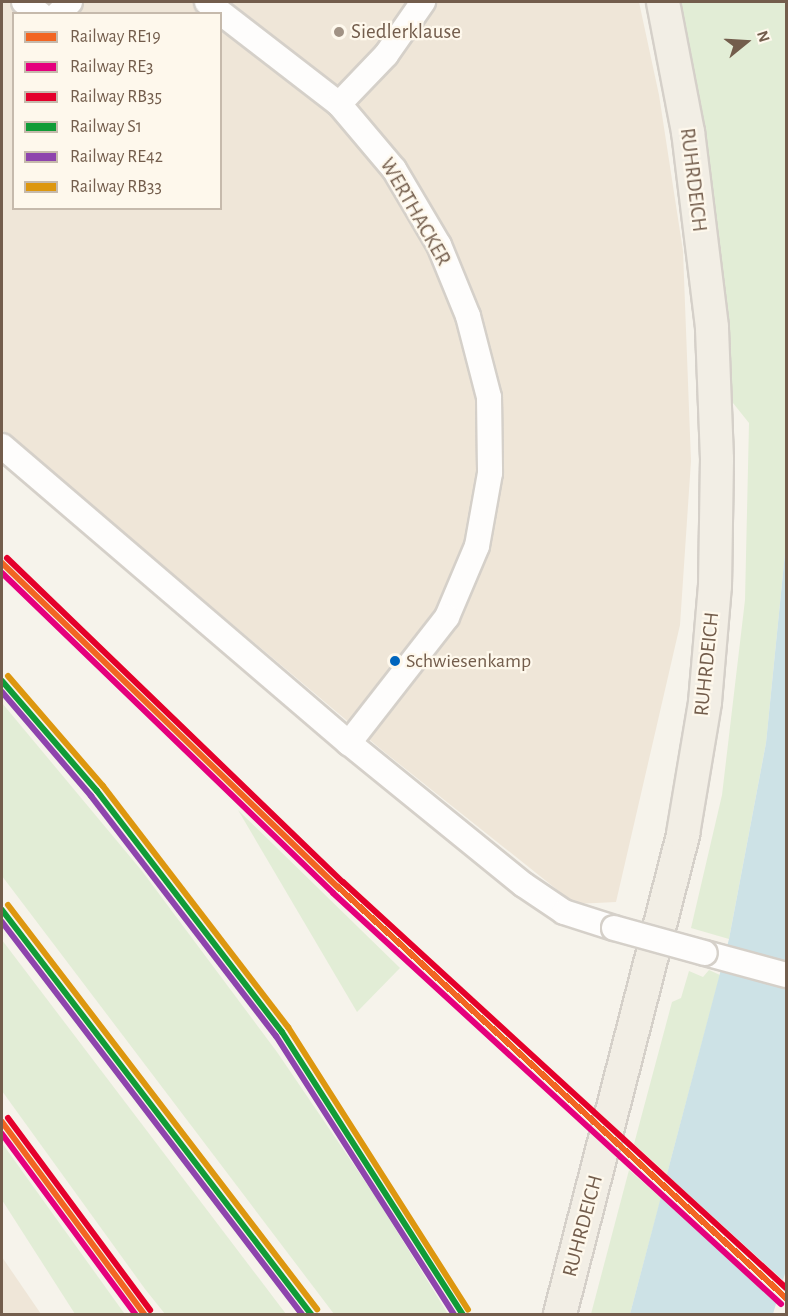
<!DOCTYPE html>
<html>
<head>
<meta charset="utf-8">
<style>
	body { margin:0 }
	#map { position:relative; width:788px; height:1316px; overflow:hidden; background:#f6f3eb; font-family:"Alegreya Sans",sans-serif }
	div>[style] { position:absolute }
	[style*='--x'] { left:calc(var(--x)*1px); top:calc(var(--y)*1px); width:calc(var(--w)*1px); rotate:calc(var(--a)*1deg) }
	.residential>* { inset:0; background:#efe6d8 }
	.green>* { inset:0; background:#e2edd6 }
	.water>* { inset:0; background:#cde2e6 }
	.pier>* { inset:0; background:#f6f3eb }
	.roads { filter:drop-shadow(2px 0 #d5d0c9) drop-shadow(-2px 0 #d5d0c9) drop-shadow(0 2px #d5d0c9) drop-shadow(0 -2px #d5d0c9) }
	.minor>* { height:24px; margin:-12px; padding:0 12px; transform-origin:12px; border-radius:12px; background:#fefdfc }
	.major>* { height:32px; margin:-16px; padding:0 16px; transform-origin:16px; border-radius:16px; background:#f2eee5 }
	.bridges { filter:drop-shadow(2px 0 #d5d0c9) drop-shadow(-2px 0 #d5d0c9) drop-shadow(0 2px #d5d0c9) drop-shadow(0 -2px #d5d0c9) }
	.minor-bridge>* { height:24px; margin:-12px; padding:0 12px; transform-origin:12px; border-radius:12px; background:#fefdfc }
	.rail-1>* { height:6px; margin:-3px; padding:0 3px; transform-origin:3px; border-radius:3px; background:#f26522 }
	.rail-2>* { height:6px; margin:-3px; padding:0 3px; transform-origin:3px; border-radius:3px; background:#e5007d }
	.rail-3>* { height:6px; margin:-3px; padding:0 3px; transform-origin:3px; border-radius:3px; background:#e4002b }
	.rail-4>* { height:6px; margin:-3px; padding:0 3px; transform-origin:3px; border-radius:3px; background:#109c37 }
	.rail-5>* { height:6px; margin:-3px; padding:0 3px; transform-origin:3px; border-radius:3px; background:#8e44ad }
	.rail-6>* { height:6px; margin:-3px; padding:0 3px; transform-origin:3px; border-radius:3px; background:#dd970f }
	.dots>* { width:16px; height:16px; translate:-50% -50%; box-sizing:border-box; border:3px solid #fef8ec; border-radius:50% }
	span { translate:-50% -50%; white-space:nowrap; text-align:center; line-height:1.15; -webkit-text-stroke:4.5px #fef8ec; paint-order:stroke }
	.bus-label { font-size:20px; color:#735d4c }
	.left { translate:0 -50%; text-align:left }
	.poi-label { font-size:21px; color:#735d4c }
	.street-label { font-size:21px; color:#735d4c }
	.frame { position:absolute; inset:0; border:3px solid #735d4c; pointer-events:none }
	.legend { position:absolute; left:12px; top:12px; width:210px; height:198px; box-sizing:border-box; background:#fef8ec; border:2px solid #c6baac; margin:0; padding:8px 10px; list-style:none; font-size:18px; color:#735d4c }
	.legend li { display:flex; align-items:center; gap:12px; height:30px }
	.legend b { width:30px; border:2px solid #c6baac }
	.north { position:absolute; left:716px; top:12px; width:60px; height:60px; -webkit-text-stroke:4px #fef8ec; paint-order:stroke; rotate:72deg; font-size:16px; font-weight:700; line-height:24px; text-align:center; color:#735d4c }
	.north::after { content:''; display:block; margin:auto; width:21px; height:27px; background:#735d4c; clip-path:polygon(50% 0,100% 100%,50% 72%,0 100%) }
</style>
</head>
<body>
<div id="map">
	<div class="residential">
		<div style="clip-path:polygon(evenodd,2px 2px,639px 2px,659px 95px,683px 251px,691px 461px,680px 625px,616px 902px,575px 904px,383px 751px,2px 430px,2px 2px,14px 14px,220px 14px,220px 208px,14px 208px,14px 14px)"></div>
		<div style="clip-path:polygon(2px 1257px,41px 1314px,2px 1314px)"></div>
	</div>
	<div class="green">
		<div style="clip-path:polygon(676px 2px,786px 2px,786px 543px,766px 743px,729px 939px,691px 928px,722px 795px,745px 600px,749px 423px,729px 398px,717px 227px)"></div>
		<div style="clip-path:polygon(2px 703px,142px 871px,277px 1052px,377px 1199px,448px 1314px,334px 1314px,2px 876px)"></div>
		<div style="clip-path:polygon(238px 810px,400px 968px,357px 1012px)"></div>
		<div style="clip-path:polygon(2px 940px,286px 1314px,165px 1314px,145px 1289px,2px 1091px)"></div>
		<div style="clip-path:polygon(709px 970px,720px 975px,667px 1174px,634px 1144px,672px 1002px,681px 998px,689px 971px,703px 977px)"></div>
		<div style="clip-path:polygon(2px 1143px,124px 1313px,75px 1314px,2px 1200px)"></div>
		<div style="clip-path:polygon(629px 1170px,661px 1198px,630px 1314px,591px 1314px)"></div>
	</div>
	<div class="water">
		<div style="clip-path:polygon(786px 543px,786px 1270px,773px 1314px,630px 1314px,729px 939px,766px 743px)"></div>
	</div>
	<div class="pier">
		<div style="clip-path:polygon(665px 1173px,786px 1283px,779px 1304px,659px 1194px)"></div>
	</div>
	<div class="roads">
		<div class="minor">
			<div style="--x:24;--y:2;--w:20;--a:37"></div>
			<div style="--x:207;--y:2;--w:167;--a:37.7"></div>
			<div style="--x:339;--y:104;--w:85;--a:49.8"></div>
			<div style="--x:394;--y:169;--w:88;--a:59.4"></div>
			<div style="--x:439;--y:245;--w:77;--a:67.8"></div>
			<div style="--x:468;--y:316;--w:84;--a:75.5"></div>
			<div style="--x:489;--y:397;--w:76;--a:89.2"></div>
			<div style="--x:490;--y:473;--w:74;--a:100.1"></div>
			<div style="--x:477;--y:546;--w:77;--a:112.9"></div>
			<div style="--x:447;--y:617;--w:160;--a:127.9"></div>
			<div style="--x:58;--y:14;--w:17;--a:-45"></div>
			<div style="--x:339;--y:104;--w:68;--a:-46.2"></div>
			<div style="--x:386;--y:55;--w:65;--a:-55.1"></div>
			<div style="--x:2;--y:446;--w:457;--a:40.6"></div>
			<div style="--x:349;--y:743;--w:225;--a:39.1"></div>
			<div style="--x:524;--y:885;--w:48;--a:34"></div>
			<div style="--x:564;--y:912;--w:52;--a:17.7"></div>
			<div style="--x:705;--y:953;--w:84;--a:15.2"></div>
		</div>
		<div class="major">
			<div style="--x:560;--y:1314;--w:496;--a:-75.6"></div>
			<div style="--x:683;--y:834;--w:134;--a:-80.5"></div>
			<div style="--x:705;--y:702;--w:116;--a:-85.1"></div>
			<div style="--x:715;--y:586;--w:127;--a:-89.1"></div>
			<div style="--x:717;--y:459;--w:132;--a:-92.2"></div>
			<div style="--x:712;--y:327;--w:196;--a:-97"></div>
			<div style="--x:688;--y:132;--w:132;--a:-100.9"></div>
		</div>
	</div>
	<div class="bridges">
		<div class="minor-bridge">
			<div style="--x:614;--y:928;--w:94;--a:15.4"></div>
		</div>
	</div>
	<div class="rail-1">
		<div style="--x:2;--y:563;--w:467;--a:44"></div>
		<div style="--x:338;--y:887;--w:608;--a:42.53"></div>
		<div style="--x:2;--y:1122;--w:239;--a:53.5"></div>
	</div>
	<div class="rail-2">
		<div style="--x:2;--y:573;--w:460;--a:44"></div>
		<div style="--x:333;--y:893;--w:608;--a:42.53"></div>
		<div style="--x:2;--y:1134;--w:224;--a:53.5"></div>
	</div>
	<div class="rail-3">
		<div style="--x:7;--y:558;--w:467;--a:44"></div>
		<div style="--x:343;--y:882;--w:601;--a:42.5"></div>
		<div style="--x:8;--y:1118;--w:239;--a:53.5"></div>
	</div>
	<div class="rail-4">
		<div style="--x:2;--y:681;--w:145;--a:49.2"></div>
		<div style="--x:97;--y:791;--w:304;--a:52.5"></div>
		<div style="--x:282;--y:1032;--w:335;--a:57.4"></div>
		<div style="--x:2;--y:910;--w:509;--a:52.59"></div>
	</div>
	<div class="rail-5">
		<div style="--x:2;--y:692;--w:137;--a:49.4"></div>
		<div style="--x:91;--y:796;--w:303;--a:52.4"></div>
		<div style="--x:276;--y:1036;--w:330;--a:57.4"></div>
		<div style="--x:2;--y:922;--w:494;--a:52.6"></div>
	</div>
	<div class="rail-6">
		<div style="--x:8;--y:676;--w:145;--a:49.2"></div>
		<div style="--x:103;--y:786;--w:304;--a:52.5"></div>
		<div style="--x:288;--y:1027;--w:335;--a:57.5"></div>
		<div style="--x:8;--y:905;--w:509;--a:52.59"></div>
	</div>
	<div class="dots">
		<div style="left:339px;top:32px;background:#a19284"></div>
		<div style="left:395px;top:661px;background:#0065bd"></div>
	</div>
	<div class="bus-label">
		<span class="left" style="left:406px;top:661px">Schwiesenkamp</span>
	</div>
	<div class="poi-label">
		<span class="left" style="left:351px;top:32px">Siedlerklause</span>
	</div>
	<div class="street-label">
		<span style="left:693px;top:180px;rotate:83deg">RUHRDEICH</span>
		<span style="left:415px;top:212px;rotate:60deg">WERTHACKER</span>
		<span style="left:707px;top:664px;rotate:-84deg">RUHRDEICH</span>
		<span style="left:583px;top:1226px;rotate:-75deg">RUHRDEICH</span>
	</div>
	<div class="frame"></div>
	<ul class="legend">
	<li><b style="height:8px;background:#f26522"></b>Railway RE19</li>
	<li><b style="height:8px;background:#e5007d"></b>Railway RE3</li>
	<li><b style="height:8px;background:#e4002b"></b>Railway RB35</li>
	<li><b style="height:8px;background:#109c37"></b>Railway S1</li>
	<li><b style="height:8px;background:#8e44ad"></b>Railway RE42</li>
	<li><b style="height:8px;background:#dd970f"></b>Railway RB33</li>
	</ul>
	<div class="north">N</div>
</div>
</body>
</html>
